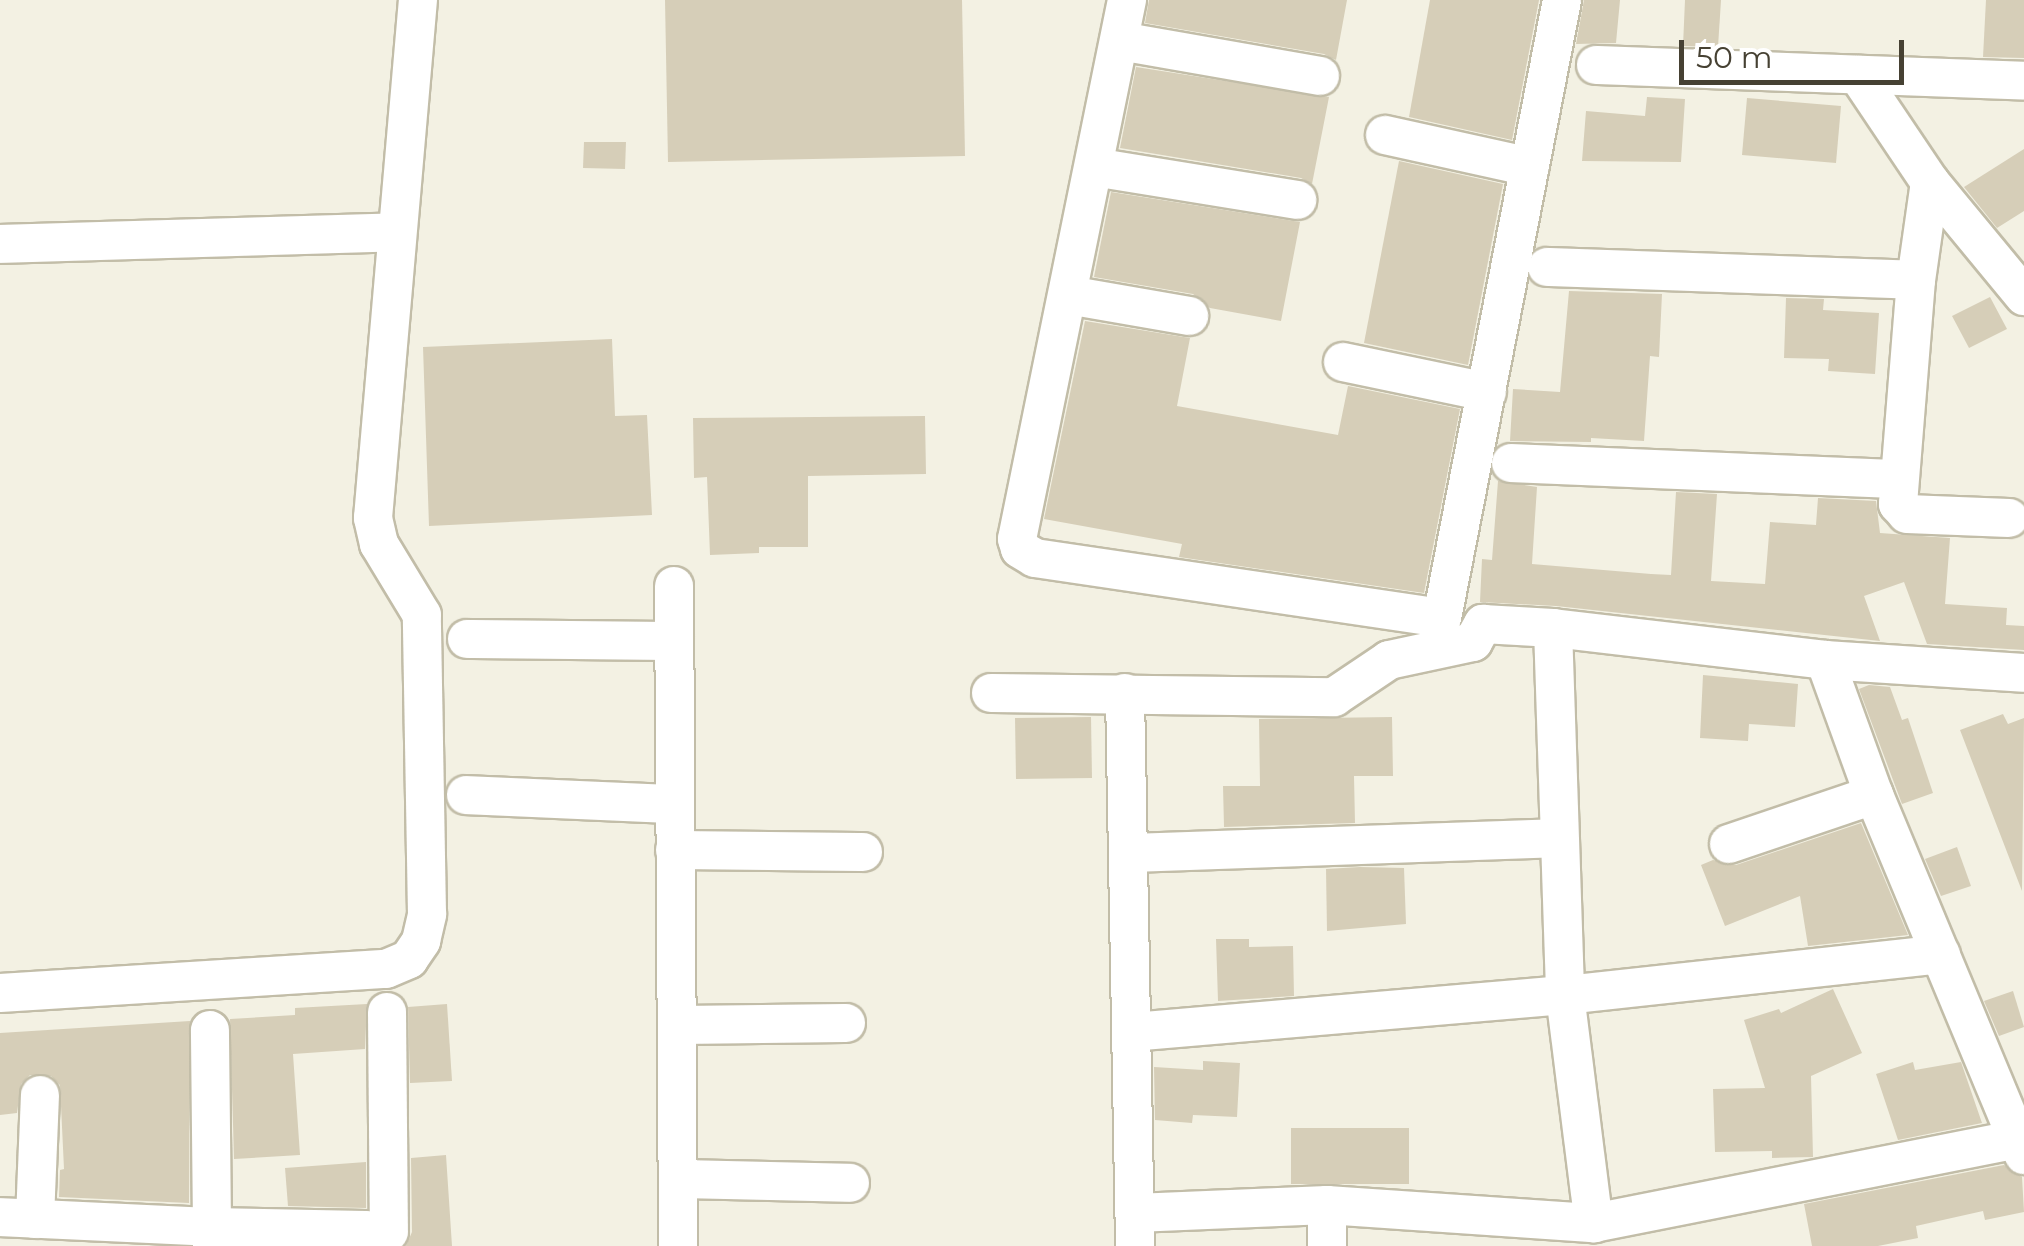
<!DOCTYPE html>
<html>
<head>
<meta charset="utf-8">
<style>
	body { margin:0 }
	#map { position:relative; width:2024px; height:1246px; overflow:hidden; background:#f3f1e3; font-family:Montserrat,sans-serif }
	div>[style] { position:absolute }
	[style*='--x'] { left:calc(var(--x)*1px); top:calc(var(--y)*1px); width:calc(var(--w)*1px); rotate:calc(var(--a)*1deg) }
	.building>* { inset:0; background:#d6ceb8 }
	.roads { filter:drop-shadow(2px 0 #c2bda8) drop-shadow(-2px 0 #c2bda8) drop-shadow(0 2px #c2bda8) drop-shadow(0 -2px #c2bda8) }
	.minor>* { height:38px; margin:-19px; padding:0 19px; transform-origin:19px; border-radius:19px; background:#fff }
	span { translate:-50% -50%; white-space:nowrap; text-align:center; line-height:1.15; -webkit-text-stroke:8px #fff; paint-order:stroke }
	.scale { position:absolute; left:1679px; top:40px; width:225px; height:45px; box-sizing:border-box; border:5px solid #464133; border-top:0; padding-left:12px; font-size:30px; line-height:35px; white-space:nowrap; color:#464133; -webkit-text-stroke:8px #fff; paint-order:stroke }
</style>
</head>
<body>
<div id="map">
	<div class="building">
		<div style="clip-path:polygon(665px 0,962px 0,965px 156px,668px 162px)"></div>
		<div style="clip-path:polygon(1149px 0,1347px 0,1336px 60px,1324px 54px,1145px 23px)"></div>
		<div style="clip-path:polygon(1430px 0,1539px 0,1512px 140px,1409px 117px)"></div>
		<div style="clip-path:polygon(1584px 0,1620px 0,1616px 43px,1576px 44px)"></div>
		<div style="clip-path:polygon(1685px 0,1721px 0,1718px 47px,1683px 46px)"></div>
		<div style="clip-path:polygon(1986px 0,2024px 0,2024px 58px,1983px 57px)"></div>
		<div style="clip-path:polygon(1136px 67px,1329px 97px,1312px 184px,1301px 178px,1120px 148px)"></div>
		<div style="clip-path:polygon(1647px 97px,1685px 99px,1681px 162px,1582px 161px,1586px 111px,1645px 116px)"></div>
		<div style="clip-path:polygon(1747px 98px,1841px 106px,1836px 163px,1742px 155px)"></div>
		<div style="clip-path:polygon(584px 142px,626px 142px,625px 169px,583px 168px)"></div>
		<div style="clip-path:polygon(2024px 149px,2024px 211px,1997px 228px,1964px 187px)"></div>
		<div style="clip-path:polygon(1399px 161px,1503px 184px,1468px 365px,1364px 343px)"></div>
		<div style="clip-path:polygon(1111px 192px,1300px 222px,1281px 321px,1210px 308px,1193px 294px,1094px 277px)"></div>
		<div style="clip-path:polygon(1569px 291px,1662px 294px,1659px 357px,1650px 356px,1644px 441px,1591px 438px,1591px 442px,1510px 441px,1513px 389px,1560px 392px)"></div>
		<div style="clip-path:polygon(1990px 297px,2007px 329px,1969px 348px,1952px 316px)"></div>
		<div style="clip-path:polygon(1786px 298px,1824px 299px,1823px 310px,1879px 313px,1875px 374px,1828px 371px,1829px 359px,1784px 358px)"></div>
		<div style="clip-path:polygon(1085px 321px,1190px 338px,1177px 406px,1338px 435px,1348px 386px,1460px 409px,1424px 593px,1179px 557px,1182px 544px,1044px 519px)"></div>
		<div style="clip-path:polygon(612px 339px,615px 416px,647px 415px,652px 515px,429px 526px,423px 347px)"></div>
		<div style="clip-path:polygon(925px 416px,926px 474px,808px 476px,808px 547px,759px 547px,759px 553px,710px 555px,707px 477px,694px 478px,693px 418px)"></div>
		<div style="clip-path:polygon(1498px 481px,1537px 487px,1532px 564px,1651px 574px,1671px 575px,1676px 492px,1717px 494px,1711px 581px,1765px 584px,1770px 522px,1816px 525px,1818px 498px,1876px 501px,1880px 533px,1950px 538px,1945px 604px,2007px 608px,2006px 625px,2024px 626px,2024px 650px,1927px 644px,1904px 582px,1864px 596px,1880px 641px,1556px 606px,1480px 602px,1482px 559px,1492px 560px)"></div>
		<div style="clip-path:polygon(1703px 675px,1798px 684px,1795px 727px,1749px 724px,1748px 741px,1700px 738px)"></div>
		<div style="clip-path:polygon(1869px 685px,1890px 687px,1902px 720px,1908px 718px,1933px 793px,1902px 804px,1859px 689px)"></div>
		<div style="clip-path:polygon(2003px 714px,2008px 724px,2024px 718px,2022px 891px,1960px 730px)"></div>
		<div style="clip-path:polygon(1091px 717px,1092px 778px,1016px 779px,1015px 718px)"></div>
		<div style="clip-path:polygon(1392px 717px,1393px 776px,1354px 776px,1355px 823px,1224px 827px,1223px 786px,1260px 786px,1259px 719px)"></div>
		<div style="clip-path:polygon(1861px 823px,1908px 935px,1808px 946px,1800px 896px,1725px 926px,1701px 865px,1713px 860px,1736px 865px)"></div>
		<div style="clip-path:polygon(1957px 847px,1971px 886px,1941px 896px,1925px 859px)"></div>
		<div style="clip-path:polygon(1360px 867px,1404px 868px,1406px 924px,1327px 931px,1326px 869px)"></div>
		<div style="clip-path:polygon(1216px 939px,1249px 939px,1249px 947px,1293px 946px,1294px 996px,1218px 1001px)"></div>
		<div style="clip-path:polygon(1833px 989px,1862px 1053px,1811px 1076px,1813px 1157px,1772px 1158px,1772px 1151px,1715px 1152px,1713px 1089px,1765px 1088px,1744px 1020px,1779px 1009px,1781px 1013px)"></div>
		<div style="clip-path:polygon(2013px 991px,2024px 1027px,1999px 1036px,1984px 1001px)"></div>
		<div style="clip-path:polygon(367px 1004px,365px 1049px,293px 1054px,300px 1155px,234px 1159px,230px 1019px,295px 1015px,295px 1008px)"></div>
		<div style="clip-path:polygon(447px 1004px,452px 1081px,410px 1083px,408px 1007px)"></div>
		<div style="clip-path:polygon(190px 1021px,189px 1203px,59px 1197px,60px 1170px,64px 1169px,60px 1085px,51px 1076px,30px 1075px,21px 1084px,17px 1113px,0 1115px,0 1033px)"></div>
		<div style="clip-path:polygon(1203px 1061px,1240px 1063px,1237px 1117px,1193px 1115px,1192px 1123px,1155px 1120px,1154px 1067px,1203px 1070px)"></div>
		<div style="clip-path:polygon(1913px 1062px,1915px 1070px,1961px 1062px,1982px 1123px,1898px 1140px,1876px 1074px)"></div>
		<div style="clip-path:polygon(1291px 1128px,1409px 1128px,1409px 1184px,1291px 1184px)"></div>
		<div style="clip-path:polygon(446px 1155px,452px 1246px,406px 1246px,412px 1232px,411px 1158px)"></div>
		<div style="clip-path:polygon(366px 1162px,366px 1208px,288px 1206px,285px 1168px)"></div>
		<div style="clip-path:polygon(2004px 1165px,2022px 1177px,2024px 1212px,1985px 1220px,1983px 1211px,1916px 1226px,1918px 1238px,1878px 1246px,1812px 1246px,1804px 1204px)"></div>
	</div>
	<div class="roads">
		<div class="minor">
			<div style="--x:1127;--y:0;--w:550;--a:101.53"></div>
			<div style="--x:1017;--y:539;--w:10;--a:73"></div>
			<div style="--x:1020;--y:549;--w:17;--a:31"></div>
			<div style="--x:1035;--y:558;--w:411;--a:8.4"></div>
			<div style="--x:1442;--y:618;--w:630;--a:-79.01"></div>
			<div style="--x:1120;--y:41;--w:203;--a:9.9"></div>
			<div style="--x:1596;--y:65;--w:428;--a:2.1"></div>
			<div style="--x:1858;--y:75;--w:129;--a:56.1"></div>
			<div style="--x:1930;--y:182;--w:148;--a:50.5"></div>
			<div style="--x:1385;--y:135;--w:148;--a:12.4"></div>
			<div style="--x:1094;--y:167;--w:206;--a:9.2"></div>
			<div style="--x:1930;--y:182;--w:99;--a:98.1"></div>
			<div style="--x:1916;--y:280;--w:225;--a:94.6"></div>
			<div style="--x:1898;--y:504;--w:13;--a:48"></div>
			<div style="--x:1907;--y:514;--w:102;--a:2.2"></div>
			<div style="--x:0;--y:244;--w:396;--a:-1.7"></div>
			<div style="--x:1547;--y:267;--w:369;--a:2"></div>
			<div style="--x:1068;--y:295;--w:123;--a:9.8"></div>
			<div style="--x:1343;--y:362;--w:147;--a:11.8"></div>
			<div style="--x:1511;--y:463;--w:388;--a:2.4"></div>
			<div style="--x:674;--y:586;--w:660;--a:89.65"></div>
			<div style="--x:1553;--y:628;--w:274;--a:6.7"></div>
			<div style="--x:1825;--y:660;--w:199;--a:3.7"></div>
			<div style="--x:467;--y:639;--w:207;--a:0.6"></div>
			<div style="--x:1825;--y:660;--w:144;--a:70.1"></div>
			<div style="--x:1874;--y:795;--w:390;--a:67.4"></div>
			<div style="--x:991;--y:693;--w:343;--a:0.7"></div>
			<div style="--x:1334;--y:697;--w:66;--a:-33.9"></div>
			<div style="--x:1389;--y:660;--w:86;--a:-12.1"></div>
			<div style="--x:1473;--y:642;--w:21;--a:-61"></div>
			<div style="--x:1483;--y:624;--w:70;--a:3.3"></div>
			<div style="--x:1553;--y:628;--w:367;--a:88.1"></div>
			<div style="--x:1565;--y:995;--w:230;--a:82.8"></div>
			<div style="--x:1125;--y:693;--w:553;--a:88.96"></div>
			<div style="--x:466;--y:795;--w:208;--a:2.5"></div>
			<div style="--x:1729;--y:844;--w:153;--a:-18.7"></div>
			<div style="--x:675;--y:850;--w:188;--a:0.6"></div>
			<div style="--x:1129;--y:853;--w:428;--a:-2"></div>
			<div style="--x:0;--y:993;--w:387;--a:-3.6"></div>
			<div style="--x:386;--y:969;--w:25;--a:-23"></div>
			<div style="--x:409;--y:959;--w:22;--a:-56"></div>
			<div style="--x:421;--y:941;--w:28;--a:-77"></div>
			<div style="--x:427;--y:914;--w:299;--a:-91"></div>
			<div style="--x:422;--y:615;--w:83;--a:-121.2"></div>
			<div style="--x:379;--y:544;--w:27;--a:-103"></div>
			<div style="--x:373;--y:518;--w:520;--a:-85.04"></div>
			<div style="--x:387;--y:1012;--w:220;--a:89.5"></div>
			<div style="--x:679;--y:1025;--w:167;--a:-0.7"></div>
			<div style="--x:1132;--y:1032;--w:435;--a:-4.9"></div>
			<div style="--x:1565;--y:995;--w:378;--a:-6.2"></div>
			<div style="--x:679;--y:1179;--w:171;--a:1.3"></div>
			<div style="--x:1135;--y:1213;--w:192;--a:-2.4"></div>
			<div style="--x:1327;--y:1205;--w:268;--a:3.9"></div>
			<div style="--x:1594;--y:1223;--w:432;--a:-11.2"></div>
			<div style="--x:0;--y:1217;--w:212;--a:2.7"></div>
			<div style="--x:212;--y:1227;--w:197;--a:-90.6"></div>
			<div style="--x:35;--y:1219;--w:124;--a:-87.7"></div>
			<div style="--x:212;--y:1246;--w:19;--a:-90"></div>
			<div style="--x:212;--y:1227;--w:153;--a:1.1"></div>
			<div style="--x:365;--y:1230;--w:16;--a:94"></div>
			<div style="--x:1327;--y:1246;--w:41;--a:-90"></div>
		</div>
	</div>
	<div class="scale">50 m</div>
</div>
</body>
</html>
